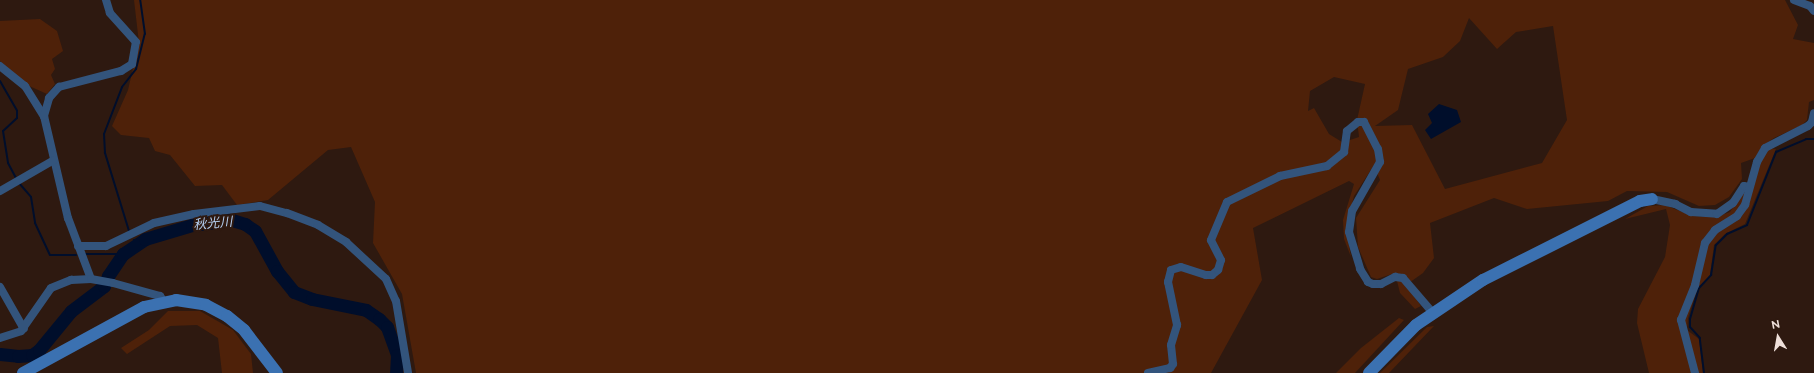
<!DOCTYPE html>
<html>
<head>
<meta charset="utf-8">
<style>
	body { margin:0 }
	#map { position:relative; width:1814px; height:373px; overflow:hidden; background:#2e1910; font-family:Raleway,"Noto Sans JP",sans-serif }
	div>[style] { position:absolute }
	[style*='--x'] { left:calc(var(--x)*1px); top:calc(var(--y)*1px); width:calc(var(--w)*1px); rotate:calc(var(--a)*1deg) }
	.green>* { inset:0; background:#4e2109 }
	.water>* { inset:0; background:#000e2b }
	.stream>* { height:2px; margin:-1px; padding:0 1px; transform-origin:1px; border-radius:1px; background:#000e2b }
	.river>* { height:13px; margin:-6.5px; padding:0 6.5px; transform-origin:6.5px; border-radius:6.5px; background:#000e2b }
	.street>* { height:8px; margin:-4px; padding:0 4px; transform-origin:4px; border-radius:4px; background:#33547c }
	.secondary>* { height:12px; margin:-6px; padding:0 6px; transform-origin:6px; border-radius:6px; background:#3b71b1 }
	span { translate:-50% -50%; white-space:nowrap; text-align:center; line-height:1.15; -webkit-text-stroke:4px #2e1910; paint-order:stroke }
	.water-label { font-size:13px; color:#b4cff1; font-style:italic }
	.north { position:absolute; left:1758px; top:317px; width:40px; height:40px; -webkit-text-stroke:3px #2e1910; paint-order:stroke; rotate:349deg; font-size:11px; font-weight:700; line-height:16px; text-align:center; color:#eedfd9 }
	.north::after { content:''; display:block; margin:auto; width:14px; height:18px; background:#eedfd9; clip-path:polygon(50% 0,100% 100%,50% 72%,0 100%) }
</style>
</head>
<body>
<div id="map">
	<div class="green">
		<div style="clip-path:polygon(evenodd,134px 0,1785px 0,1798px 25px,1793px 39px,1814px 43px,1814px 100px,1809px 102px,1807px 120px,1802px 125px,1774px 138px,1764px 145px,1755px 158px,1741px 163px,1742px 179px,1729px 197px,1715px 205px,1699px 206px,1667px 192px,1627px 191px,1608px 201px,1527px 209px,1494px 198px,1430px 223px,1434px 258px,1423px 273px,1406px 285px,1421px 306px,1415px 309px,1400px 293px,1395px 273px,1377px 279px,1371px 277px,1358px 247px,1356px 218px,1380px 180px,1374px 165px,1354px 196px,1346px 228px,1351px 257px,1344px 239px,1343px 220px,1354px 184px,1349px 181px,1253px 228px,1262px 280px,1211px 373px,416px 373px,402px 294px,373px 243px,375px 202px,351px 147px,328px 150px,268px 200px,237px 205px,222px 185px,195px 186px,170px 155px,155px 151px,149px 138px,121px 135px,112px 126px,128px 90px,139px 43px,134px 0,1469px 18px,1497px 49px,1516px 32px,1553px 26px,1567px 120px,1542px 163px,1445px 189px,1412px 125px,1375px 126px,1398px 110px,1408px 69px,1443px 57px,1460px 41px,1469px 18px,134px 0,1334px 77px,1365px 84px,1357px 120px,1359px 137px,1347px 141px,1342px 142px,1329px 134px,1314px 108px,1308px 111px,1310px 91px,1334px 77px)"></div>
		<div style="clip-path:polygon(40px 19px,57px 31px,63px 51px,52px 59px,55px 69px,51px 75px,55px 84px,47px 94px,27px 85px,0 61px,0 21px)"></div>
		<div style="clip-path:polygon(1769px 148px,1776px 149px,1745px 224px,1725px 234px,1714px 245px,1710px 275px,1697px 289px,1688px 318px,1687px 330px,1699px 339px,1703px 373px,1649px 373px,1637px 323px,1638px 309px,1665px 257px,1670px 225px,1666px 209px,1625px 219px,1648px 206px,1665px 205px,1692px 216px,1716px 217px,1730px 212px)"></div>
		<div style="clip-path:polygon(168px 311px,200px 311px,233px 330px,251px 354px,253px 373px,222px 373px,218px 338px,197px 325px,170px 326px,127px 354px,121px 348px,149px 330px)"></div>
		<div style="clip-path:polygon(1399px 318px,1404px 320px,1355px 373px,1336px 373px,1361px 348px)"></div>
		<div style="clip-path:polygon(1434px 326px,1389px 373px,1380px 373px,1427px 327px)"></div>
	</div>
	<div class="water">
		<div style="clip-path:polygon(1439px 104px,1457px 110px,1461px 122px,1431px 139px,1425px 130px,1432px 123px,1428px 114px)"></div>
	</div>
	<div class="stream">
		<div style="--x:0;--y:81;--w:34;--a:60"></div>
		<div style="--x:17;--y:111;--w:7;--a:90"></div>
		<div style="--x:17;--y:118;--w:19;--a:137"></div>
		<div style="--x:3;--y:131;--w:32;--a:81"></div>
		<div style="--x:8;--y:163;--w:19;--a:62"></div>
		<div style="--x:19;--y:183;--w:18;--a:49"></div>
		<div style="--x:31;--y:197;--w:26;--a:81"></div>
		<div style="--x:35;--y:223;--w:35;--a:65"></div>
		<div style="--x:50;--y:255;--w:26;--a:0"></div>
		<div style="--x:129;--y:231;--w:82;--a:-107.1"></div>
		<div style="--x:105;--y:153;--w:19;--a:-93"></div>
		<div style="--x:104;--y:134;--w:50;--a:-69"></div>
		<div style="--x:122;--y:87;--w:23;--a:-52"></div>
		<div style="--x:136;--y:69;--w:36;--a:-76"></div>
		<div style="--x:145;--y:34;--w:34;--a:-98"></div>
		<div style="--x:134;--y:240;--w:5;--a:68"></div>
		<div style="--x:85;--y:254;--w:38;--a:0"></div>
		<div style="--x:1704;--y:373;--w:35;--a:-97"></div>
		<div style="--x:1700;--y:338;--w:15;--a:-132"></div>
		<div style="--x:1690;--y:327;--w:8;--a:-90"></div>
		<div style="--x:1690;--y:319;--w:32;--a:-74"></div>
		<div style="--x:1699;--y:288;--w:18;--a:-47"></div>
		<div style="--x:1711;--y:275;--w:30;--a:-81"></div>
		<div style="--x:1716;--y:245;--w:16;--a:-45"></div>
		<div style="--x:1727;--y:234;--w:22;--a:-24"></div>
		<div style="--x:1747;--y:225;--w:79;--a:-68.3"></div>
		<div style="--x:1776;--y:152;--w:33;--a:-23"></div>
		<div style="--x:1806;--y:139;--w:8;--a:0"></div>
	</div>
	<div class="river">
		<div style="--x:0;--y:354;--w:18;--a:6"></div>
		<div style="--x:18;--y:356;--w:14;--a:-4"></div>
		<div style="--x:32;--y:355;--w:9;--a:-36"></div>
		<div style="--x:39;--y:350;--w:50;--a:-50.6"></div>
		<div style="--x:71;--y:311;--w:41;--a:-37.1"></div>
		<div style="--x:104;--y:286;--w:11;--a:-68"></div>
		<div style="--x:108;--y:276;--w:27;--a:-56"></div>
		<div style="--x:123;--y:254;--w:27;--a:-34"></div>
		<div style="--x:145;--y:239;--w:49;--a:-16.6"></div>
		<div style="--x:192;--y:225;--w:40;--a:-7.1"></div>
		<div style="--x:232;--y:220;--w:14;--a:17"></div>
		<div style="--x:245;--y:224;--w:12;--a:35"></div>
		<div style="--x:255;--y:231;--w:46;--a:61.2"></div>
		<div style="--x:277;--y:271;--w:27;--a:51"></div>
		<div style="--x:294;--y:292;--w:19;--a:21"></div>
		<div style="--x:312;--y:299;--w:55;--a:11.5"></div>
		<div style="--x:366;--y:310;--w:16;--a:35"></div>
		<div style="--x:379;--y:319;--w:11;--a:45"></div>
		<div style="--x:387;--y:327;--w:30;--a:70"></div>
		<div style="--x:397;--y:355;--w:18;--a:93"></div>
	</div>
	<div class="street">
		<div style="--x:1794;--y:0;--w:17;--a:21"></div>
		<div style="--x:1810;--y:6;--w:6;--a:51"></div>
		<div style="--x:0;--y:66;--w:32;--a:39"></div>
		<div style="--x:25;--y:86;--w:36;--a:58"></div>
		<div style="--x:44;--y:116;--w:105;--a:76.8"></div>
		<div style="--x:68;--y:218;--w:65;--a:69.3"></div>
		<div style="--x:44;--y:116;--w:19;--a:-74"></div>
		<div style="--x:49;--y:98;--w:15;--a:-48"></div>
		<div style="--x:59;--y:87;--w:64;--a:-14.5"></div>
		<div style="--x:121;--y:71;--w:13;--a:-32"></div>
		<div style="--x:132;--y:64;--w:22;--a:-80"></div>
		<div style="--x:136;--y:42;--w:39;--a:-132"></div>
		<div style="--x:110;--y:13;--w:14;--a:-107"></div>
		<div style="--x:0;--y:191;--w:62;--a:-29.9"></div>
		<div style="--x:1652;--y:199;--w:24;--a:12"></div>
		<div style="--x:1675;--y:204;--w:18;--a:27"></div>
		<div style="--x:1691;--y:212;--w:26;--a:4"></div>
		<div style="--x:1717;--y:214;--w:19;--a:-35"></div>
		<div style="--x:1733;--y:203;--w:20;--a:-57"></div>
		<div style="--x:1744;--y:186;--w:5;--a:11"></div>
		<div style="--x:78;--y:246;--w:28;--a:0"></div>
		<div style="--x:106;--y:246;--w:53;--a:-25.6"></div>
		<div style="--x:154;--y:223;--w:41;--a:-12.7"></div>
		<div style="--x:194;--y:214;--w:66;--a:-6.9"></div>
		<div style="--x:260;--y:206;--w:28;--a:15"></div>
		<div style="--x:287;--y:213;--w:33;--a:21"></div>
		<div style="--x:318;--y:225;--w:33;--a:31"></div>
		<div style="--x:346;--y:242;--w:54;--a:42.8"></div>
		<div style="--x:386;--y:279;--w:24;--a:66"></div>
		<div style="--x:396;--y:301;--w:73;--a:80.5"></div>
		<div style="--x:0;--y:287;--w:48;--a:60.3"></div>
		<div style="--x:0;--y:338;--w:22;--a:-18"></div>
		<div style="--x:21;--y:331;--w:52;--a:-55.1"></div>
		<div style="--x:51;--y:288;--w:22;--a:-22"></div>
		<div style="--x:71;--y:280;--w:20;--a:-3"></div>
		<div style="--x:91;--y:279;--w:22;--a:10"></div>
		<div style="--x:113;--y:283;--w:49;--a:15.5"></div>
		<div style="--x:160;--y:296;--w:7;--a:56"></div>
		<div style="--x:1148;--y:373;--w:23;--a:-13"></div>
		<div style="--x:1170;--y:368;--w:5;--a:-53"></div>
		<div style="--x:1173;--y:364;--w:19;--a:-96"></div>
		<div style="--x:1171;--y:345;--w:21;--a:-73"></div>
		<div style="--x:1177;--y:325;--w:44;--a:-101.8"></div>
		<div style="--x:1168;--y:282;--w:12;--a:-76"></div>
		<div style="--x:1171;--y:270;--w:10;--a:-17"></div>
		<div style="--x:1181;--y:267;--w:26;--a:18"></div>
		<div style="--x:1206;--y:275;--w:6;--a:0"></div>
		<div style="--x:1212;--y:275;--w:8;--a:-40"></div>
		<div style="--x:1218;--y:270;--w:10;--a:-73"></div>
		<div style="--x:1221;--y:260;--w:22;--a:-117"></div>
		<div style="--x:1211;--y:240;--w:41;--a:-67.2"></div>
		<div style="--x:1227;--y:202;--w:59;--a:-26.1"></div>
		<div style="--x:1280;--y:176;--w:48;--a:-12"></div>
		<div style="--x:1327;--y:166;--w:22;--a:-39"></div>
		<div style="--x:1344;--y:152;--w:21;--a:-82"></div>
		<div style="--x:1347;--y:131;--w:14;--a:-39"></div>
		<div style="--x:1358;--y:122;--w:6;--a:0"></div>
		<div style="--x:1364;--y:122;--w:30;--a:63"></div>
		<div style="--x:1378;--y:149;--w:13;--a:81"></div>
		<div style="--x:1380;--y:162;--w:56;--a:119.7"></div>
		<div style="--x:1352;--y:211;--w:21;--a:98"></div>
		<div style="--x:1349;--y:232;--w:39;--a:73"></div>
		<div style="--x:1360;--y:269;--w:15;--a:58"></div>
		<div style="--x:1368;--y:282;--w:5;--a:22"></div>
		<div style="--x:1373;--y:284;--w:8;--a:0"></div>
		<div style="--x:1381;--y:284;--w:16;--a:-27"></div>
		<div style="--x:1395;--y:277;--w:8;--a:7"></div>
		<div style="--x:1403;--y:278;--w:45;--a:49.5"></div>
		<div style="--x:1695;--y:373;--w:55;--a:-104.8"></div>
		<div style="--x:1681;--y:320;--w:38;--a:-68"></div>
		<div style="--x:1695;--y:285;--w:43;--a:-76.6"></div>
		<div style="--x:1705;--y:243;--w:16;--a:-52"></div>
		<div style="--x:1715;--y:230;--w:26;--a:-32"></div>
		<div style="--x:1737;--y:216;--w:14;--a:-54"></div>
		<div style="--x:1745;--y:205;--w:45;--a:-74.4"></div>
		<div style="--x:1757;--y:162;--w:16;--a:-60"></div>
		<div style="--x:1765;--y:148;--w:48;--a:-27.1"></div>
		<div style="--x:1808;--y:126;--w:6;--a:-45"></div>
		<div style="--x:1812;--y:122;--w:9;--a:-77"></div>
	</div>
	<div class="secondary">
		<div style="--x:23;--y:373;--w:138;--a:-28.6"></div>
		<div style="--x:144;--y:307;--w:33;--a:-12"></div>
		<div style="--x:176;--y:300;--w:30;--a:9"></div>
		<div style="--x:206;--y:305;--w:24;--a:28"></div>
		<div style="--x:227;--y:316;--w:22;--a:39"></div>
		<div style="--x:244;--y:330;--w:54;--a:52.5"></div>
		<div style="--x:1369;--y:373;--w:67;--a:-45.6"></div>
		<div style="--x:1416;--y:325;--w:81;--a:-33.9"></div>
		<div style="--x:1483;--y:280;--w:176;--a:-26.7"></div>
		<div style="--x:1640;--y:201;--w:12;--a:-9"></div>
	</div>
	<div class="water-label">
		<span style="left:213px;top:224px;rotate:-5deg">秋光川</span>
	</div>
	<div class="north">N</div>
</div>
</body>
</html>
